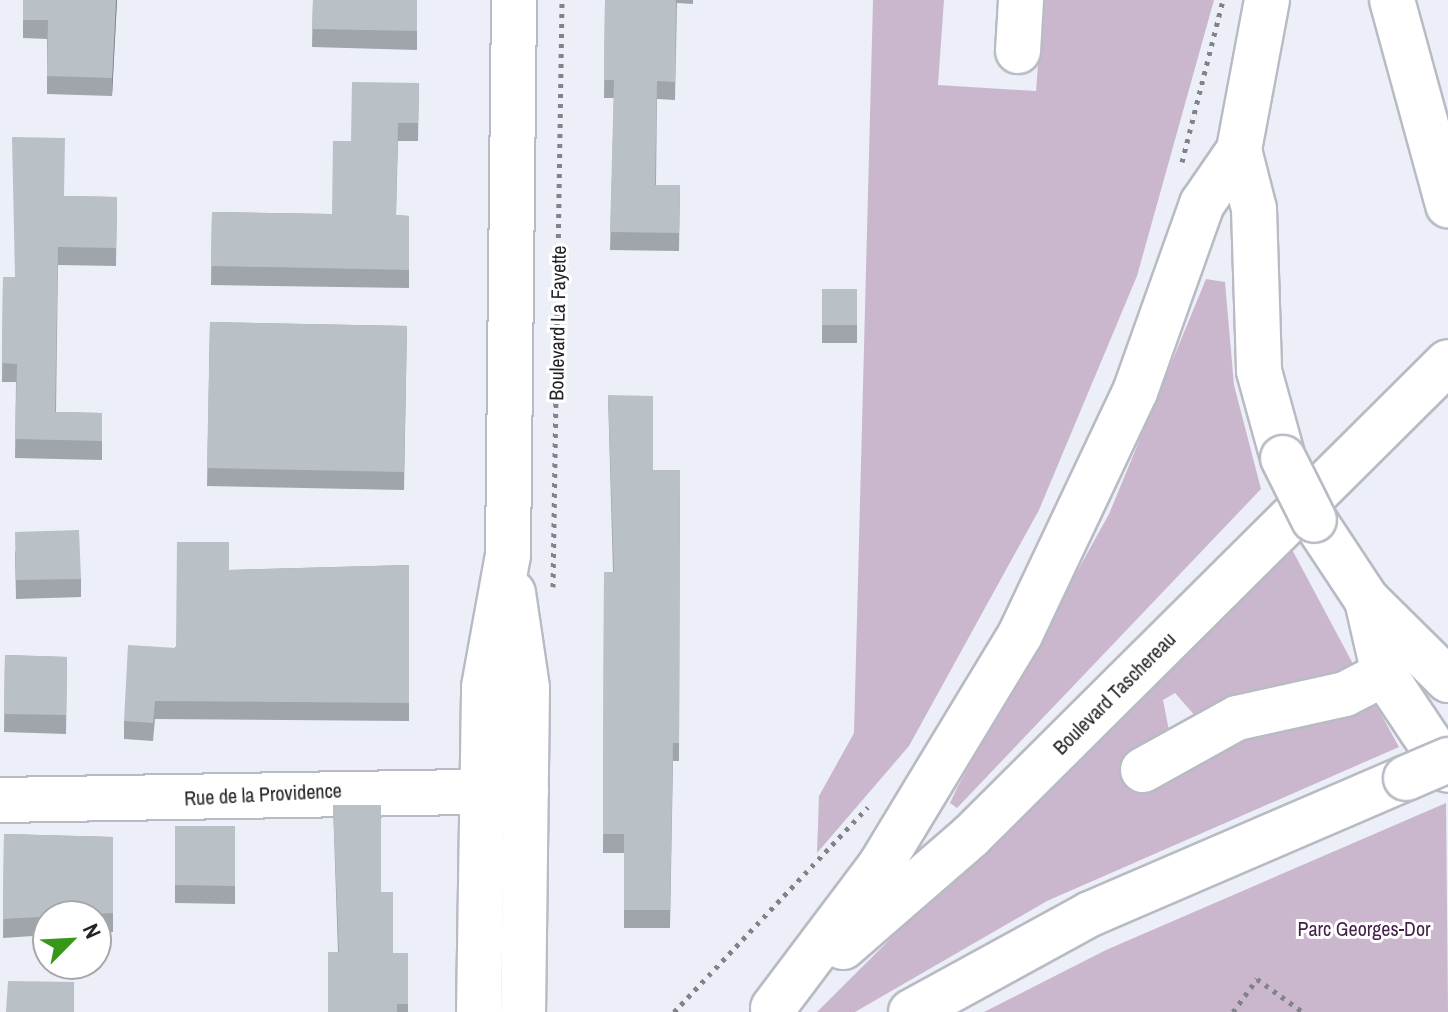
<!DOCTYPE html>
<html>
<head>
<meta charset="utf-8">
<style>
	body { margin:0 }
	#map { position:relative; width:1448px; height:1012px; overflow:hidden; background:#eceff7; font-family:"Archivo Narrow",sans-serif }
	div>[style] { position:absolute }
	[style*='--x'] { left:calc(var(--x)*1px); top:calc(var(--y)*1px); width:calc(var(--w)*1px); rotate:calc(var(--a)*1deg) }
	.green>* { inset:0; background:#cab7ce }
	.path>* { height:5px; margin-top:-2.5px; transform-origin:0; background:repeating-linear-gradient(90deg,#818388 0 4px,transparent 0 10px) }
	.roads { filter:drop-shadow(2px 0 #b8bbc3) drop-shadow(-2px 0 #b8bbc3) drop-shadow(0 2px #b8bbc3) drop-shadow(0 -2px #b8bbc3) }
	.minor>* { height:44px; margin:-22px; padding:0 22px; transform-origin:22px; border-radius:22px; background:#fff }
	.major>* { height:44px; margin:-22px; padding:0 22px; transform-origin:22px; border-radius:22px; background:#fff }
	.highway>* { height:44px; margin:-22px; padding:0 22px; transform-origin:22px; border-radius:22px; background:#fff }
	.bridges { filter:drop-shadow(2px 0 #b8bbc3) drop-shadow(-2px 0 #b8bbc3) drop-shadow(0 2px #b8bbc3) drop-shadow(0 -2px #b8bbc3) }
	.major-bridge>* { height:44px; margin:-22px; padding:0 22px; transform-origin:22px; border-radius:22px; background:#fff }
	.highway-bridge>* { height:44px; margin:-22px; padding:0 22px; transform-origin:22px; border-radius:22px; background:#fff }
	.wall>* { inset:0; background:#9fa5aa }
	.shaded-wall>* { inset:0; background:#82868b }
	.building>* { inset:0; background:#b9c0c6 }
	span { translate:-50% -50%; white-space:nowrap; text-align:center; line-height:1.15; -webkit-text-stroke:6px #fff; paint-order:stroke }
	.street-label { font-size:20px; color:#232427 }
	.park-label { font-size:20px; color:#46204c }
	.north { position:absolute; left:32px; top:900px; width:80px; height:80px; box-sizing:border-box; background:#fff; border:2px solid #a7a7a9; border-radius:50%; rotate:66deg; font-size:22px; font-weight:700; line-height:32px; text-align:center; color:#232427 }
	.north::after { content:''; display:block; margin:auto; width:28px; height:36px; background:#379717; clip-path:polygon(50% 0,100% 100%,50% 72%,0 100%) }
</style>
</head>
<body>
<div id="map">
	<div class="green">
		<div style="clip-path:polygon(873px 0,944px 0,938px 85px,1036px 91px,1043px 0,1214px 0,1137px 276px,1039px 510px,909px 746px,817px 853px,819px 796px,854px 733px)"></div>
		<div style="clip-path:polygon(1206px 279px,1225px 282px,1234px 385px,1261px 489px,957px 808px,950px 803px,957px 788px,1109px 514px)"></div>
		<div style="clip-path:polygon(1288px 542px,1360px 677px,1197px 718px,1175px 693px,1163px 700px,1170px 736px,1197px 748px,1370px 694px,1399px 747px,1047px 901px,855px 1012px,817px 1012px)"></div>
		<div style="clip-path:polygon(1446px 803px,1448px 1012px,984px 1012px,1106px 950px)"></div>
	</div>
	<div class="path">
		<div style="--x:1182;--y:162;--w:167;--a:-75.8"></div>
		<div style="--x:553;--y:587;--w:587;--a:-89.12"></div>
		<div style="--x:674;--y:1012;--w:282;--a:-46.6"></div>
		<div style="--x:1233;--y:1012;--w:41;--a:-54"></div>
		<div style="--x:1257;--y:979;--w:57;--a:35.7"></div>
	</div>
	<div class="roads">
		<div class="minor">
			<div style="--x:1392;--y:0;--w:213;--a:74.7"></div>
			<div style="--x:1018;--y:51;--w:51;--a:-86.6"></div>
			<div style="--x:513;--y:593;--w:96;--a:81.6"></div>
			<div style="--x:527;--y:688;--w:324;--a:90.7"></div>
			<div style="--x:1143;--y:770;--w:107;--a:-29"></div>
			<div style="--x:1237;--y:718;--w:111;--a:-12.5"></div>
			<div style="--x:1345;--y:694;--w:44;--a:-27.1"></div>
			<div style="--x:0;--y:800;--w:526;--a:-0.98"></div>
			<div style="--x:479;--y:1012;--w:325;--a:-89.1"></div>
			<div style="--x:484;--y:687;--w:134;--a:-79.7"></div>
			<div style="--x:508;--y:555;--w:555;--a:-89.38"></div>
		</div>
		<div class="major">
			<div style="--x:1267;--y:0;--w:153;--a:100.6"></div>
			<div style="--x:1239;--y:150;--w:61;--a:75.7"></div>
			<div style="--x:1254;--y:209;--w:162;--a:88.2"></div>
			<div style="--x:1259;--y:371;--w:90;--a:74.6"></div>
			<div style="--x:1314;--y:520;--w:96;--a:56.5"></div>
			<div style="--x:1367;--y:600;--w:76;--a:77.1"></div>
			<div style="--x:1384;--y:674;--w:115;--a:56.3"></div>
		</div>
		<div class="highway">
			<div style="--x:1367;--y:600;--w:114;--a:44.6"></div>
			<div style="--x:843;--y:947;--w:169;--a:-40.9"></div>
			<div style="--x:971;--y:836;--w:672;--a:-44.82"></div>
			<div style="--x:773;--y:1008;--w:178;--a:-53"></div>
			<div style="--x:880;--y:866;--w:270;--a:-58.8"></div>
			<div style="--x:1020;--y:635;--w:269;--a:-64.7"></div>
			<div style="--x:1135;--y:392;--w:200;--a:-70.4"></div>
			<div style="--x:1202;--y:204;--w:65;--a:-55.6"></div>
			<div style="--x:911;--y:1012;--w:204;--a:-28.7"></div>
			<div style="--x:1090;--y:914;--w:344;--a:-23.3"></div>
		</div>
	</div>
	<div class="bridges">
		<div class="major-bridge">
			<div style="--x:1283;--y:458;--w:69;--a:63.4"></div>
		</div>
		<div class="highway-bridge">
			<div style="--x:1406;--y:778;--w:46;--a:-23.2"></div>
		</div>
	</div>
	<div class="wall">
		<div style="clip-path:polygon(23px 0,117px 0,112px 96px,47px 94px,47px 39px,23px 38px)"></div>
		<div style="clip-path:polygon(313px 0,417px 0,417px 50px,312px 47px)"></div>
		<div style="clip-path:polygon(605px 0,693px 0,693px 4px,677px 3px,675px 100px,657px 99px,656px 185px,680px 185px,679px 251px,610px 250px,614px 98px,604px 98px)"></div>
		<div style="clip-path:polygon(419px 83px,418px 141px,398px 141px,396px 215px,409px 216px,409px 288px,211px 285px,212px 212px,332px 214px,351px 141px)"></div>
		<div style="clip-path:polygon(64px 196px,117px 197px,116px 266px,58px 265px,56px 412px,102px 413px,102px 460px,15px 458px,16px 382px,2px 382px,3px 277px,15px 277px)"></div>
		<div style="clip-path:polygon(822px 289px,857px 289px,857px 343px,822px 343px)"></div>
		<div style="clip-path:polygon(210px 322px,407px 326px,404px 490px,207px 486px)"></div>
		<div style="clip-path:polygon(608px 395px,653px 470px,680px 470px,679px 761px,673px 761px,670px 928px,624px 928px,624px 853px,603px 853px,604px 572px,613px 572px)"></div>
		<div style="clip-path:polygon(15px 551px,81px 579px,81px 597px,16px 599px)"></div>
		<div style="clip-path:polygon(409px 565px,409px 721px,155px 719px,153px 741px,124px 739px,124px 721px,229px 570px)"></div>
		<div style="clip-path:polygon(5px 655px,67px 657px,66px 734px,4px 732px)"></div>
		<div style="clip-path:polygon(333px 805px,381px 892px,393px 953px,408px 953px,408px 1012px,328px 1012px,338px 952px)"></div>
		<div style="clip-path:polygon(175px 826px,235px 826px,235px 904px,175px 903px)"></div>
		<div style="clip-path:polygon(4px 834px,113px 837px,113px 932px,96px 933px,96px 916px,48px 916px,48px 935px,3px 938px)"></div>
	</div>
	<div class="shaded-wall">
		<div style="clip-path:polygon(116px 0,117px 0,112px 96px,112px 78px)"></div>
	</div>
	<div class="building">
		<div style="clip-path:polygon(23px 0,116px 0,112px 78px,47px 76px,48px 20px,23px 20px)"></div>
		<div style="clip-path:polygon(313px 0,417px 0,417px 31px,312px 29px)"></div>
		<div style="clip-path:polygon(605px 0,676px 0,675px 82px,657px 81px,655px 185px,680px 185px,679px 233px,610px 232px,614px 80px,604px 80px)"></div>
		<div style="clip-path:polygon(352px 82px,419px 83px,418px 123px,398px 123px,396px 215px,409px 216px,409px 270px,211px 266px,212px 212px,332px 214px,333px 141px,351px 141px)"></div>
		<div style="clip-path:polygon(12px 137px,65px 138px,64px 196px,117px 197px,116px 248px,58px 247px,55px 412px,102px 413px,102px 441px,15px 439px,17px 364px,2px 363px,3px 277px,15px 277px)"></div>
		<div style="clip-path:polygon(822px 289px,857px 289px,857px 325px,822px 325px)"></div>
		<div style="clip-path:polygon(210px 322px,407px 326px,404px 472px,207px 468px)"></div>
		<div style="clip-path:polygon(608px 395px,653px 396px,653px 470px,680px 470px,679px 743px,673px 743px,670px 910px,624px 910px,624px 834px,603px 834px,604px 572px,614px 572px)"></div>
		<div style="clip-path:polygon(79px 530px,81px 579px,16px 580px,15px 532px)"></div>
		<div style="clip-path:polygon(177px 542px,229px 542px,229px 570px,409px 565px,409px 703px,155px 701px,153px 723px,124px 721px,128px 645px,176px 648px)"></div>
		<div style="clip-path:polygon(5px 655px,67px 657px,66px 715px,4px 714px)"></div>
		<div style="clip-path:polygon(333px 805px,381px 805px,381px 892px,393px 892px,393px 953px,408px 953px,408px 1004px,397px 1004px,397px 1012px,328px 1012px,328px 952px,339px 952px)"></div>
		<div style="clip-path:polygon(175px 826px,235px 826px,235px 886px,175px 885px)"></div>
		<div style="clip-path:polygon(4px 834px,113px 837px,113px 913px,3px 919px)"></div>
		<div style="clip-path:polygon(8px 981px,74px 982px,74px 1012px,6px 1012px)"></div>
	</div>
	<div class="street-label">
		<span style="left:557px;top:323px;rotate:-89deg">Boulevard La Fayette</span>
		<span style="left:1114px;top:693px;rotate:-45deg">Boulevard Taschereau</span>
		<span style="left:263px;top:794px;rotate:-3deg">Rue de la Providence</span>
	</div>
	<div class="park-label">
		<span style="left:1364px;top:928px">Parc Georges-Dor</span>
	</div>
	<div class="north">N</div>
</div>
</body>
</html>
